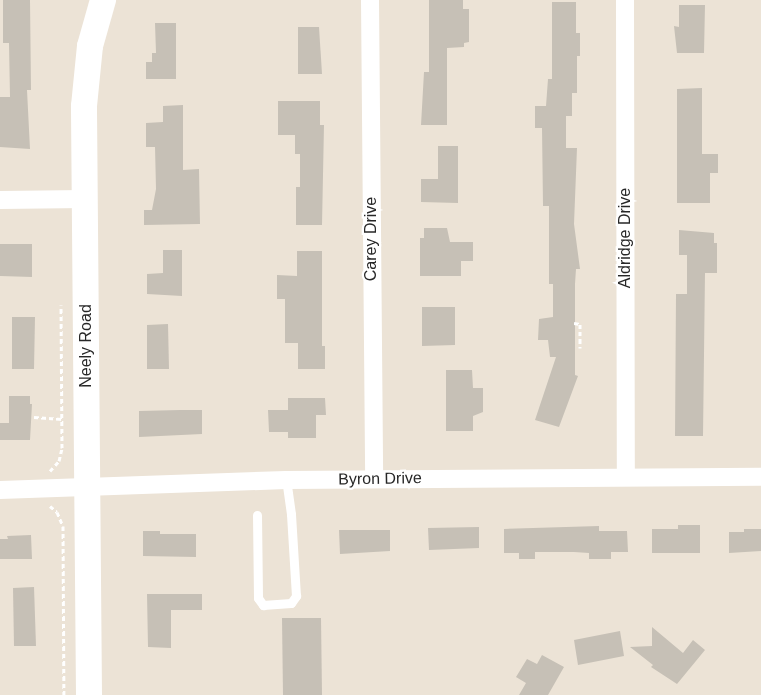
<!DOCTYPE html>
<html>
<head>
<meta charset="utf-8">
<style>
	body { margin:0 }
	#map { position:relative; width:761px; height:695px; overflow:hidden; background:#ece3d6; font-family:Helvetica,sans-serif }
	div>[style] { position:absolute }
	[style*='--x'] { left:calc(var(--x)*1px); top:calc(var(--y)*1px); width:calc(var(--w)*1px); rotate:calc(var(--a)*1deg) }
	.building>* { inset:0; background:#c6c0b6 }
	.path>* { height:3px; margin-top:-1.5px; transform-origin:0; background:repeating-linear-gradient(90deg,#fff 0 4.5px,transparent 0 7.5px) }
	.lane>* { height:9px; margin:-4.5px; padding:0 4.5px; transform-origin:4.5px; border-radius:4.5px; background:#fff }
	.street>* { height:18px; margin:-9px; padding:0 9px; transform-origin:9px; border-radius:9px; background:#fff }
	.secondary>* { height:26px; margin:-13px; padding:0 13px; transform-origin:13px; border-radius:13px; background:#fff }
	span { translate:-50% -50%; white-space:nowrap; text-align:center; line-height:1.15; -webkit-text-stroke:4.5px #fff; paint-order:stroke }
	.street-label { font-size:16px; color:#272727 }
</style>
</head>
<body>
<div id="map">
	<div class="building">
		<div style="clip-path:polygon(3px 0,30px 0,31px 90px,27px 90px,30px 149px,0 147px,0 97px,10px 97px,9px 43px,3px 43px)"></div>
		<div style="clip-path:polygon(429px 0,463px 0,463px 9px,469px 9px,469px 42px,464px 43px,464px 47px,447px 48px,447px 125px,421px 125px,424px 72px,429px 72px)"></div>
		<div style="clip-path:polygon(552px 2px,576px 2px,576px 33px,580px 33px,580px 56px,577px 56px,577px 93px,572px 93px,572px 116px,566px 116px,566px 148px,577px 148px,574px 224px,580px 269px,576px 269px,575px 284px,575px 375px,578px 376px,559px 427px,535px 420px,556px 357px,550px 357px,548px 340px,538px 340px,539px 319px,553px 317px,553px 284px,549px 284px,549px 206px,543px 206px,542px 128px,535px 128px,535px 106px,546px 106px,548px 79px,552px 79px)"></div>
		<div style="clip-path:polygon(679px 5px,705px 5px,704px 53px,677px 53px,674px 26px,679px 27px)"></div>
		<div style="clip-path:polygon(155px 23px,176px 23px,176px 79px,146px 79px,146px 62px,152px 62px,152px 53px,156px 53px)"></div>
		<div style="clip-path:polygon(298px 27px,319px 27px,322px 74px,298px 74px)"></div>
		<div style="clip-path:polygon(702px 88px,702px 154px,718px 154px,718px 173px,710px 173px,710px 203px,677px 203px,677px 89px)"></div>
		<div style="clip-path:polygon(278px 101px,320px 101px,320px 125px,324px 125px,322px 225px,296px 225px,296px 187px,300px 187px,300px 154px,295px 154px,295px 135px,278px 135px)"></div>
		<div style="clip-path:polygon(183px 105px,183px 170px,199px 169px,200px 224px,144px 225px,144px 210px,152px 210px,156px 189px,155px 147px,146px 147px,146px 123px,163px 122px,163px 106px)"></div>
		<div style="clip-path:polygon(438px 146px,458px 146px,458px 203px,421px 202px,421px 179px,438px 179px)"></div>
		<div style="clip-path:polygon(424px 228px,447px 228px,450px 242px,473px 242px,473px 261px,461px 261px,461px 276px,420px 276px,420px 238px,424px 238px)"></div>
		<div style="clip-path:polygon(679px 230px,714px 233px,714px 243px,717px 243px,717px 273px,705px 273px,703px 436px,675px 436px,676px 294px,687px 294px,687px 255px,679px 255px)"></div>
		<div style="clip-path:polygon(0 244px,32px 244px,32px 277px,0 276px)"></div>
		<div style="clip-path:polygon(163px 250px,182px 250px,182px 296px,147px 294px,147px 274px,163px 273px)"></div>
		<div style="clip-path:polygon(297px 251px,322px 251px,322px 346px,325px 346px,325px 369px,298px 369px,298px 343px,285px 343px,285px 299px,277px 299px,277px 275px,297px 276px)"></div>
		<div style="clip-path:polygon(422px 307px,455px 307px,455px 345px,422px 346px)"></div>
		<div style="clip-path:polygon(12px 317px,35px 317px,34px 369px,12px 369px)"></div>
		<div style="clip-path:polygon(168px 324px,169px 369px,147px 369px,147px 325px)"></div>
		<div style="clip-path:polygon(446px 370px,472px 370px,473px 388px,483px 388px,483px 412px,473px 416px,473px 431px,446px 431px)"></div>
		<div style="clip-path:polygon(9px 396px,30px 396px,30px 404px,32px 404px,30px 440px,0 440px,0 423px,9px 423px)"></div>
		<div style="clip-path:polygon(288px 398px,325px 398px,326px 415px,316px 415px,316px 438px,288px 438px,288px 432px,269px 432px,268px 410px,288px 410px)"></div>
		<div style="clip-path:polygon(180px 410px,202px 410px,202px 434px,139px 437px,139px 411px)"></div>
		<div style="clip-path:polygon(678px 525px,700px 525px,700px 553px,652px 553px,652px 529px,678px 529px)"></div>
		<div style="clip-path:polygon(599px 526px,599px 531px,627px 531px,628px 552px,611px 552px,611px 559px,589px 559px,589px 553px,574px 552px,535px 552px,535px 559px,519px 559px,519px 553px,504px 553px,504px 529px)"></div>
		<div style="clip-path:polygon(479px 527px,479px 548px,429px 550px,428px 528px)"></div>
		<div style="clip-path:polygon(744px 529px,761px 529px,761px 551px,729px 553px,729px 532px,744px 532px)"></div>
		<div style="clip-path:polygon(339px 530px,390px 530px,390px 551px,340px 554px)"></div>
		<div style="clip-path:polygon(143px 531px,160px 531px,160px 534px,196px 534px,196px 557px,143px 556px)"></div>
		<div style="clip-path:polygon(31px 535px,32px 559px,0 559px,0 539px,8px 539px,7px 536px)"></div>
		<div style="clip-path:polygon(34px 587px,36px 646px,14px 646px,13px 588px)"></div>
		<div style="clip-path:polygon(147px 594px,202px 594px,202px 610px,171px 610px,171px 648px,148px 647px)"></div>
		<div style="clip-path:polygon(282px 618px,321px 618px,322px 695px,283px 695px)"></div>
		<div style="clip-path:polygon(652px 627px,683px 653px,693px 640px,705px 650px,677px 684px,651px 667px,653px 665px,630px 647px,652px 646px)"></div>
		<div style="clip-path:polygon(620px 631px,624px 656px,578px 665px,574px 640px)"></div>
		<div style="clip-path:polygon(542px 655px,564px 667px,548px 695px,519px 695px,526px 683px,516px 677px,527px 659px,537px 664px)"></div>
	</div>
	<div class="path">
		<div style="--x:574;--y:323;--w:6;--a:9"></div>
		<div style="--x:580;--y:324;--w:24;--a:90"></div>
		<div style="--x:34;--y:417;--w:28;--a:4"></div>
		<div style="--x:50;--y:471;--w:13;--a:-48"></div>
		<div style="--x:59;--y:461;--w:13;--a:-77"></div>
		<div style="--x:62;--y:448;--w:143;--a:-90.4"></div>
		<div style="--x:50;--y:506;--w:9;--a:41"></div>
		<div style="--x:57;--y:512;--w:15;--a:67"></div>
		<div style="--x:63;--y:526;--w:169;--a:89.7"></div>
	</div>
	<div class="lane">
		<div style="--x:257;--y:515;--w:83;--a:89.3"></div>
		<div style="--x:258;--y:598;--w:9;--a:54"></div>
		<div style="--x:263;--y:605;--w:28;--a:-4"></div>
		<div style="--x:291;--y:603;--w:9;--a:-54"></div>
		<div style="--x:296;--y:596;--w:82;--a:-93.5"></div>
		<div style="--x:291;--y:514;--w:34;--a:-98"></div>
	</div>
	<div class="street">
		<div style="--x:370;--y:0;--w:479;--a:89.5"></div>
		<div style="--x:625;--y:0;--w:477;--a:89.9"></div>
		<div style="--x:0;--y:200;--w:85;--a:-0.7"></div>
		<div style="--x:0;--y:490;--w:286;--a:-2"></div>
		<div style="--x:286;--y:480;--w:475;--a:-0.4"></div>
	</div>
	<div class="secondary">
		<div style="--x:89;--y:695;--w:589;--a:-90.49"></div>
		<div style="--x:84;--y:106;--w:60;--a:-84.3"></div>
		<div style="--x:90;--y:46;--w:48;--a:-74.2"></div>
	</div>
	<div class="street-label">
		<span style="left:625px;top:238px;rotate:-90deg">Aldridge Drive</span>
		<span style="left:371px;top:239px;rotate:-90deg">Carey Drive</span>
		<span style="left:86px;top:346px;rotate:-90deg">Neely Road</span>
		<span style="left:380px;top:479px;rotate:-1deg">Byron Drive</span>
	</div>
</div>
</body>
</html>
